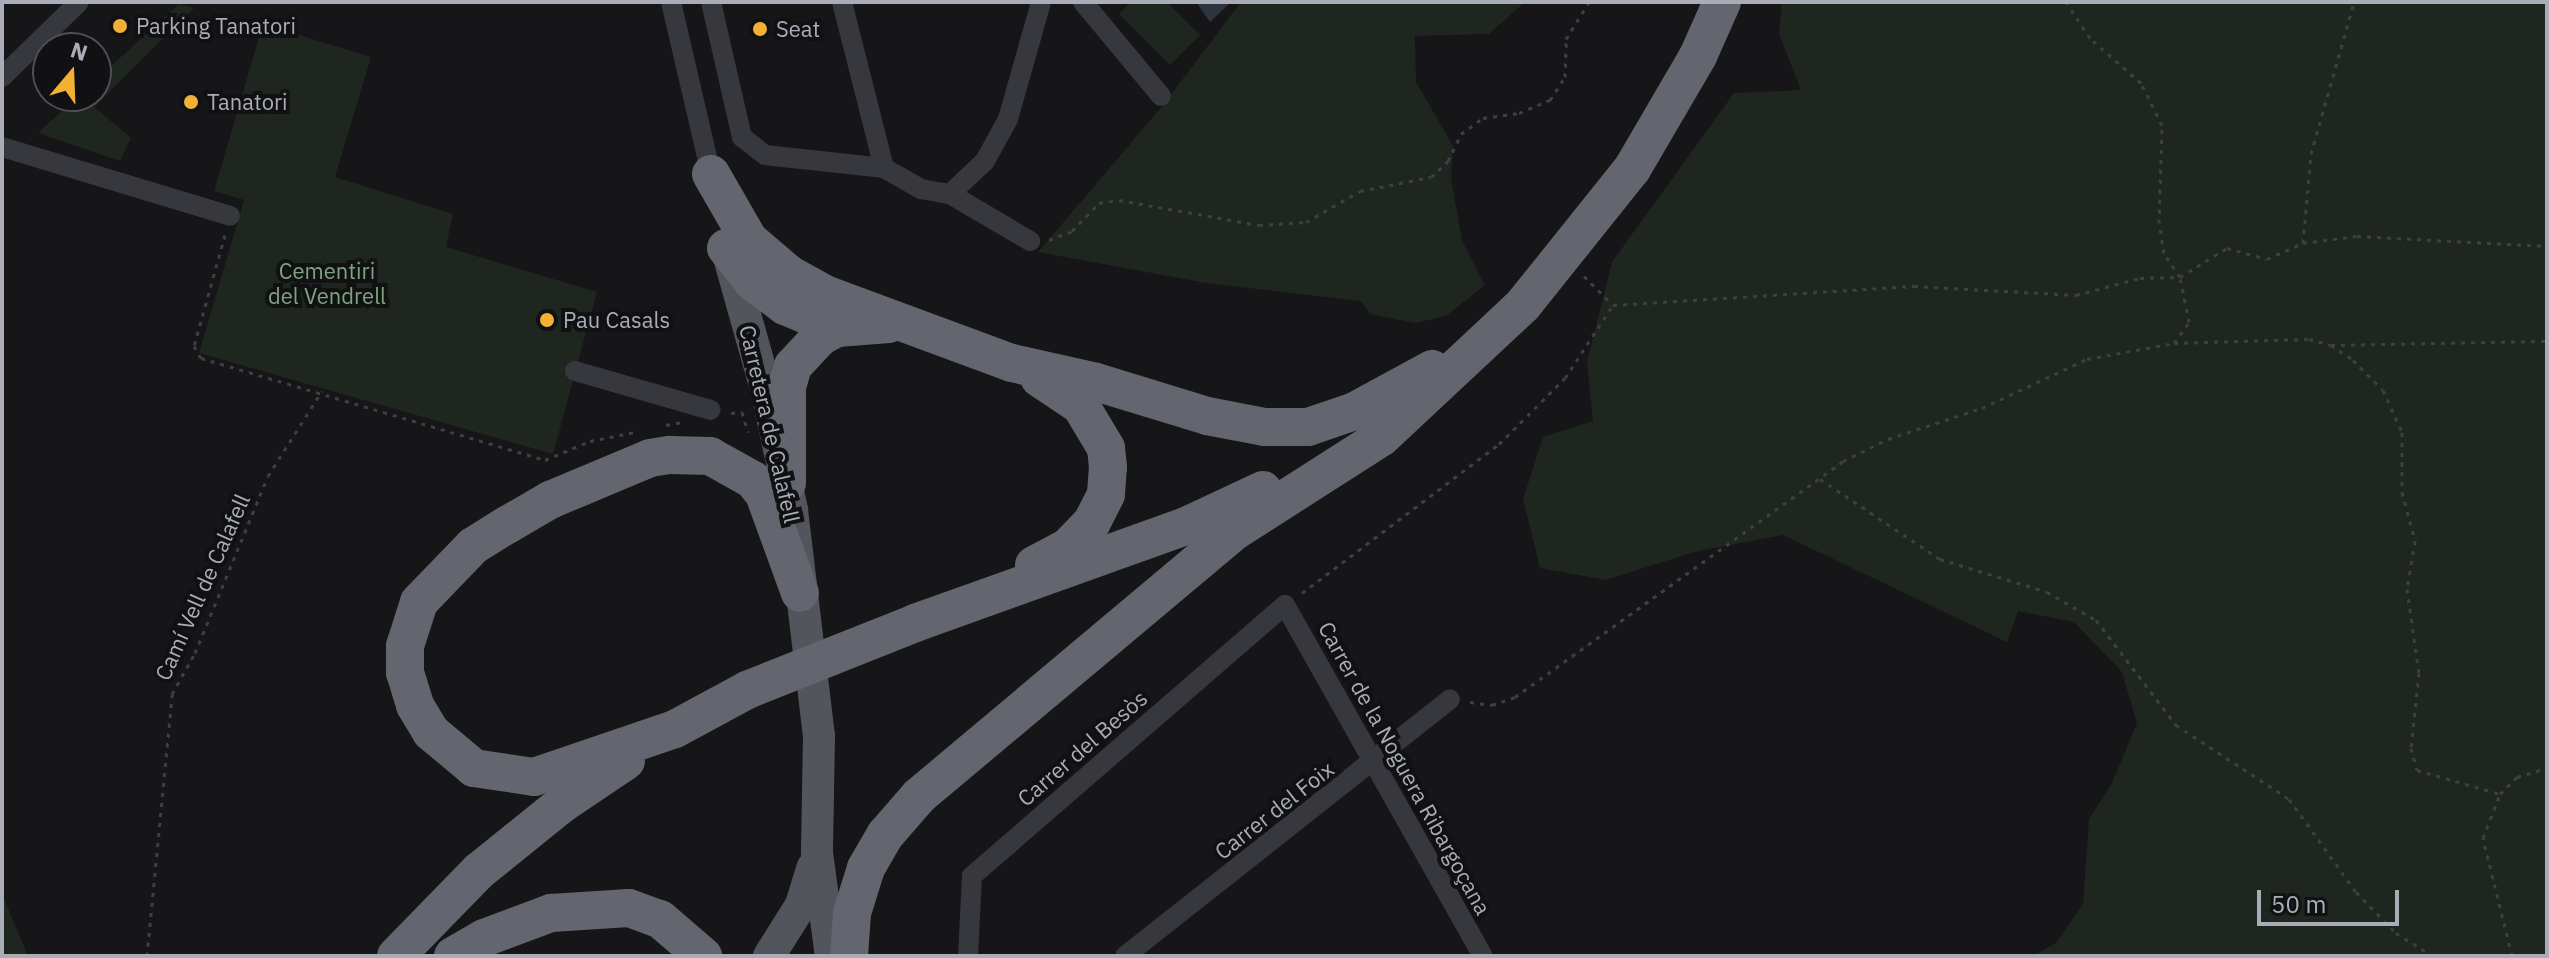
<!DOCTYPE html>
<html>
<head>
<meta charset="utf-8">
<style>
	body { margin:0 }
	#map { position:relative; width:2549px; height:958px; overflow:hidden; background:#161618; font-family:"IBM Plex Sans",sans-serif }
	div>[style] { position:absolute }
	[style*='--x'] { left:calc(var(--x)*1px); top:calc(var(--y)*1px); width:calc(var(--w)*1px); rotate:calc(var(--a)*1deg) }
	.green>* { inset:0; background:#1e261f }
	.water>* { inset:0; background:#2c353c }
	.path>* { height:3px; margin-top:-1.5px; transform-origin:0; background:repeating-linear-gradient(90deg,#3d3f44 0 4px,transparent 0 10px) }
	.street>* { height:20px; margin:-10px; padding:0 10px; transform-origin:10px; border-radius:10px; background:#37383d }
	.primary>* { height:32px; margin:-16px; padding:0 16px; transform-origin:16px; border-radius:16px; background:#53555c }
	.highway>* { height:38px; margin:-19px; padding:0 19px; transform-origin:19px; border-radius:19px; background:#63666e }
	.highway-bridge>* { height:38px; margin:-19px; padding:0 19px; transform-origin:19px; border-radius:19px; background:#63666e }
	.dots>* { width:22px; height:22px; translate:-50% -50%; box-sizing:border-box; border:4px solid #111113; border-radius:50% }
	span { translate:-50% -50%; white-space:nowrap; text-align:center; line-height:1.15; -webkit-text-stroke:8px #111113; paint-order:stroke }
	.poi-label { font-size:22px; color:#a8adb8 }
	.left { translate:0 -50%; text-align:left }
	.park-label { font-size:22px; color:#7fa381 }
	.street-label { font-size:22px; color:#a8adb8 }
	.frame { position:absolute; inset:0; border:4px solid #a8adb8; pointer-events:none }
	.north { position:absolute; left:32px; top:32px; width:80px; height:80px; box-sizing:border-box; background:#111113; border:2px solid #4d4f55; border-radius:50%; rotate:19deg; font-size:22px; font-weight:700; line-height:32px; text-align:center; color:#a8adb8 }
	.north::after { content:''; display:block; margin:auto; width:28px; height:36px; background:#f2b134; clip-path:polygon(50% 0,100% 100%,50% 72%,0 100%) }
	.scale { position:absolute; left:2257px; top:890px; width:142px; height:36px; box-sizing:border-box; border:4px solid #a8adb8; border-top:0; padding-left:10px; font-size:24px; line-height:28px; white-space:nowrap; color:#a8adb8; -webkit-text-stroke:6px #111113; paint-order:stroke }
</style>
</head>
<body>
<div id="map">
	<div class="green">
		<div style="clip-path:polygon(1131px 2px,1167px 2px,1200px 35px,1170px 65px,1119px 14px)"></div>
		<div style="clip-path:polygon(1241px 2px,1525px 2px,1489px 34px,1415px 36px,1416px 82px,1453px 146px,1451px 178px,1462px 241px,1485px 285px,1446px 316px,1415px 323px,1370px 314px,1361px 301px,1206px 283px,1038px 252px,1160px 109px)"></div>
		<div style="clip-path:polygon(1782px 2px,2547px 2px,2547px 956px,2033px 956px,2056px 943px,2083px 904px,2089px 819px,2112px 783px,2137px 723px,2122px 672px,2074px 622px,2018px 611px,2007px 642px,1783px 535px,1694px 552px,1606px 580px,1540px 568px,1523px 499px,1543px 437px,1593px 421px,1587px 362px,1612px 262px,1734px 93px,1801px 90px,1779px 34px)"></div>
		<div style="clip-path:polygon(179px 4px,194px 8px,94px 107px,131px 138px,120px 161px,38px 133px,78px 96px,96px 96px,96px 80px)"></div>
		<div style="clip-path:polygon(263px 24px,371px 57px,335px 177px,453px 214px,446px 247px,597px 292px,553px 454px,199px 353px,244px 200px,214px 191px)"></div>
		<div style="clip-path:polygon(2px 894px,28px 956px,2px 956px)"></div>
	</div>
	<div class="water">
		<div style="clip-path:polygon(1196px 2px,1231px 2px,1210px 22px)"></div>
	</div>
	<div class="path">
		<div style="--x:225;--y:235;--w:115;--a:105.6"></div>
		<div style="--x:194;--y:346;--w:14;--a:60"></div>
		<div style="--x:201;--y:358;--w:359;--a:16.5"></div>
		<div style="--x:545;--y:460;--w:49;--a:-22.9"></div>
		<div style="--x:590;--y:441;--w:46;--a:-11.3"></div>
		<div style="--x:1049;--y:240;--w:25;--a:-21"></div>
		<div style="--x:1072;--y:231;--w:39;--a:-46"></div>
		<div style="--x:1099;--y:203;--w:20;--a:-9"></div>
		<div style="--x:1119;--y:200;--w:142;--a:10.1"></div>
		<div style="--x:1259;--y:225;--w:47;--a:-3.7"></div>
		<div style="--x:1306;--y:222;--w:62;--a:-29.9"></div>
		<div style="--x:1360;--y:191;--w:72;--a:-11.2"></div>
		<div style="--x:1431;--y:177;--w:23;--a:-43"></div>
		<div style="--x:1448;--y:161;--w:30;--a:-64"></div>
		<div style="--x:1461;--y:134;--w:27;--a:-36"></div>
		<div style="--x:1483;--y:118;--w:36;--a:-8"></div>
		<div style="--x:1519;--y:113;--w:34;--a:-23"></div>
		<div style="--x:1550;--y:100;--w:27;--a:-57"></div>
		<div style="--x:1565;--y:77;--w:38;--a:-88"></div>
		<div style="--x:1566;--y:39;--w:44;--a:-58.1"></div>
		<div style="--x:2303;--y:243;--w:89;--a:-84.9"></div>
		<div style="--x:2311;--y:154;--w:158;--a:-74.2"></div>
		<div style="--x:1584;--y:276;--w:41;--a:45"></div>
		<div style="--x:1613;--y:305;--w:302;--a:-3.6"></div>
		<div style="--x:1914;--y:286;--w:162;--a:3.2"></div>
		<div style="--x:2076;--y:295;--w:66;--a:-14.9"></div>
		<div style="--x:2140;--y:278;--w:40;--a:-1.4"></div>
		<div style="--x:2180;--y:277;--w:55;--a:-31.7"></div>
		<div style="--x:2227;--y:248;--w:41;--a:15.4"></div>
		<div style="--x:2267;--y:259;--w:39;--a:-24"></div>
		<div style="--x:2303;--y:243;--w:54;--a:-7.4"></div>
		<div style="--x:2357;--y:236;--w:190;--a:3"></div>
		<div style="--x:2174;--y:343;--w:135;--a:-1.7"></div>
		<div style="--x:2309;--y:339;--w:23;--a:15"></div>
		<div style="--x:2331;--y:345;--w:27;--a:34"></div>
		<div style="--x:2353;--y:360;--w:42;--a:45"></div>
		<div style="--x:2383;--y:390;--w:46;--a:65.7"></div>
		<div style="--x:2402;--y:432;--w:60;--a:90"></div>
		<div style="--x:2402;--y:492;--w:51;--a:75.1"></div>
		<div style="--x:2415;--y:541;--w:49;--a:99.5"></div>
		<div style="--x:2407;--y:589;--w:85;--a:81.9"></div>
		<div style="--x:2419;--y:673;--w:75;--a:96.1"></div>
		<div style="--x:2411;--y:748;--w:23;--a:75"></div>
		<div style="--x:2417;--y:770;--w:86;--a:16.1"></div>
		<div style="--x:2331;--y:345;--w:216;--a:-1.1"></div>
		<div style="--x:731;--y:413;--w:11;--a:-5"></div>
		<div style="--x:742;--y:412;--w:21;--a:73"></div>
		<div style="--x:666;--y:425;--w:16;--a:-11"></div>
		<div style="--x:1820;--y:479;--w:144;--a:33.7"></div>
		<div style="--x:1940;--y:559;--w:112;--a:17.1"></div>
		<div style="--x:2047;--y:592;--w:56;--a:29.7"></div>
		<div style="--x:2096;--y:620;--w:132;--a:52.7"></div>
		<div style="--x:2176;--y:725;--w:135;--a:33.2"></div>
		<div style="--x:2289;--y:799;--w:115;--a:54.2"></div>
		<div style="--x:2356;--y:892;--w:57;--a:45.7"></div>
		<div style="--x:2396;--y:933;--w:44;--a:31.9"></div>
		<div style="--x:1302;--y:593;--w:247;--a:-37.1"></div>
		<div style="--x:1499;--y:444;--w:93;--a:-45"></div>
		<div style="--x:1565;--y:378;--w:87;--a:-56.7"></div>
		<div style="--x:1470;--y:702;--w:22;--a:8"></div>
		<div style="--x:1492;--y:705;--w:24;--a:-19"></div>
		<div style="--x:1515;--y:697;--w:404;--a:-35.7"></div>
		<div style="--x:1843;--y:461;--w:50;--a:-26.1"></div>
		<div style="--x:1888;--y:439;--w:99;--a:-18.3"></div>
		<div style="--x:1982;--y:408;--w:116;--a:-25"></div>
		<div style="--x:2087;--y:359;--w:88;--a:-10.4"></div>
		<div style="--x:2174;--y:343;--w:26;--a:-54"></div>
		<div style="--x:2189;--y:322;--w:46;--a:-101.3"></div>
		<div style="--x:2180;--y:277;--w:29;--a:-124"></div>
		<div style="--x:2164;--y:253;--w:30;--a:-99"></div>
		<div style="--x:2159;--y:223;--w:98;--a:-88.2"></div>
		<div style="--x:2162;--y:125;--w:47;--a:-116.6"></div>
		<div style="--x:2141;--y:83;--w:68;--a:-138.6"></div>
		<div style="--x:2090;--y:38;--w:43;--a:-123.7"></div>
		<div style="--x:147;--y:956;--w:263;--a:-84.5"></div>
		<div style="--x:172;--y:694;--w:47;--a:-60.7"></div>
		<div style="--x:195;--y:653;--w:191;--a:-67.6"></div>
		<div style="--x:268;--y:476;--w:101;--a:-57.6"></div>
		<div style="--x:2512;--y:956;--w:122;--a:-103.8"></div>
		<div style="--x:2483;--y:838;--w:47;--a:-68.9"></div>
		<div style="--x:2500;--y:794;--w:24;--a:-45"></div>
		<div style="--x:2517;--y:777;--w:31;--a:-17"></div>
	</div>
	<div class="street">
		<div style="--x:671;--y:2;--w:177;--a:76.9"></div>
		<div style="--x:711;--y:2;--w:139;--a:77.1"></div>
		<div style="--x:742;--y:137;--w:29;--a:38"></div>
		<div style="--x:765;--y:155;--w:120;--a:6.2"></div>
		<div style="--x:842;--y:2;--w:171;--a:75.8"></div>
		<div style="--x:884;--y:168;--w:43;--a:29.6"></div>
		<div style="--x:921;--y:189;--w:29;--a:10"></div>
		<div style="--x:950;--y:194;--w:93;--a:30.4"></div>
		<div style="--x:1083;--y:2;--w:122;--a:50.3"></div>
		<div style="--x:2;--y:77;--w:107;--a:-44.2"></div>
		<div style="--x:2;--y:147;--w:238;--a:16.8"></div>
		<div style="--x:950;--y:194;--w:48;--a:-43.3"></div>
		<div style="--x:985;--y:161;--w:48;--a:-61.3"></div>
		<div style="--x:1008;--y:119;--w:122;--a:-74.2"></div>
		<div style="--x:575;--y:371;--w:141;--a:16"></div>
		<div style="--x:968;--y:956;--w:80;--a:-87.1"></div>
		<div style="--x:972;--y:876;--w:414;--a:-40.9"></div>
		<div style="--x:1285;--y:605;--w:403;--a:60.6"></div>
		<div style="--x:1125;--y:956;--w:414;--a:-38.3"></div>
	</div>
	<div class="primary">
		<div style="--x:728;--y:254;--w:144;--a:74.3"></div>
		<div style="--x:767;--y:393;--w:120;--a:77.9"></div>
		<div style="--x:792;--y:510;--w:227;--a:83.2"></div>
		<div style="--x:819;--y:735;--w:118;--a:91"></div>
		<div style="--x:817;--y:853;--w:104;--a:82.3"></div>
		<div style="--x:769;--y:956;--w:60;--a:-57.9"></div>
		<div style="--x:801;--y:905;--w:39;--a:-73"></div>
	</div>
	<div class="highway">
		<div style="--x:711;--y:174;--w:76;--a:60.1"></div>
		<div style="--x:749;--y:240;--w:52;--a:40.4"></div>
		<div style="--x:789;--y:274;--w:41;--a:29.1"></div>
		<div style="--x:825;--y:294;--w:199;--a:20.3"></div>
		<div style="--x:1012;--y:363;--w:86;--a:12.7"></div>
		<div style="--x:1096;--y:382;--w:116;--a:17"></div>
		<div style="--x:1207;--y:416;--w:58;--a:10.9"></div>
		<div style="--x:1264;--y:427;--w:44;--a:0"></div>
		<div style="--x:1308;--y:427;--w:50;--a:-18.8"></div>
		<div style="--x:1355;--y:411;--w:88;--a:-28.6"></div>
		<div style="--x:726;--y:248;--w:43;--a:51.5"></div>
		<div style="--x:753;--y:282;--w:40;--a:37"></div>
		<div style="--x:785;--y:306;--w:56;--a:22.9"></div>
		<div style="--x:787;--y:483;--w:96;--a:-90"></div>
		<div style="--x:787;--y:387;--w:22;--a:-74"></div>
		<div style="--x:793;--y:366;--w:40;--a:-47"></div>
		<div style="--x:820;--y:337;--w:19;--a:-28"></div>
		<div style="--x:837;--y:328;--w:52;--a:-4.4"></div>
		<div style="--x:1034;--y:565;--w:40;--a:-28"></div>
		<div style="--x:1069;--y:546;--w:33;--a:-46"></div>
		<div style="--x:1092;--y:522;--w:31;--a:-63"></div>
		<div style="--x:1106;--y:494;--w:27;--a:-86"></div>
		<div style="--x:1108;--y:467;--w:19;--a:-96"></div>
		<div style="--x:1106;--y:448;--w:49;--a:-120.8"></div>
		<div style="--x:1081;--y:406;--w:50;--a:-146.3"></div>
		<div style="--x:915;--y:623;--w:288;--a:-19.7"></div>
		<div style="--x:1186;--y:526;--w:85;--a:-25.1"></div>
		<div style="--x:675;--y:729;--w:149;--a:161.2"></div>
		<div style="--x:534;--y:777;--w:61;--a:-171.5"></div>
		<div style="--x:474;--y:768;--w:56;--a:-140.1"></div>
		<div style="--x:431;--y:732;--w:31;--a:-121"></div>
		<div style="--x:415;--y:705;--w:34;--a:-107"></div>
		<div style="--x:405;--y:673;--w:27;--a:-90"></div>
		<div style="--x:405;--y:646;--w:46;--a:-72.3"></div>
		<div style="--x:419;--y:602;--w:78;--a:-46"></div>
		<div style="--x:473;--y:546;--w:40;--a:-32"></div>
		<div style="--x:507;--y:525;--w:50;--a:-30.2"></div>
		<div style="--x:550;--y:500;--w:108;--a:-22.8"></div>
		<div style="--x:650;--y:458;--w:20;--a:-9"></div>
		<div style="--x:670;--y:455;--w:40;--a:1.4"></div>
		<div style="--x:710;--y:456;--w:49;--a:29.2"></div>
		<div style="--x:753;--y:480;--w:18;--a:52"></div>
		<div style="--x:764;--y:494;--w:105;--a:70"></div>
		<div style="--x:396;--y:956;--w:119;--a:-45.7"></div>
		<div style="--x:479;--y:871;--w:107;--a:-38.9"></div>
		<div style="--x:562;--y:804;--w:77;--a:-33.9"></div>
		<div style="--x:453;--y:956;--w:36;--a:-30"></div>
		<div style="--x:484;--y:938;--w:72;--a:-20.5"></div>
		<div style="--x:551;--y:913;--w:78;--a:-3.7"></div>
		<div style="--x:629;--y:908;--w:33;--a:20"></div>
		<div style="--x:660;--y:919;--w:57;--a:40.7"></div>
		<div style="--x:849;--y:956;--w:43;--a:-86"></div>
		<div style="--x:852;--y:913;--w:47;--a:-72.7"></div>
		<div style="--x:866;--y:868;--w:39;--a:-60"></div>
		<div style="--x:886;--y:834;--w:50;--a:-49"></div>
		<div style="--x:919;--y:796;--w:412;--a:-40"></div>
		<div style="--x:1235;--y:531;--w:174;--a:-32.6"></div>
		<div style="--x:1382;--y:437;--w:193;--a:-43.1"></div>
		<div style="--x:1523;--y:305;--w:174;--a:-51.3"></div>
		<div style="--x:1632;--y:169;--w:131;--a:-59.7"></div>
		<div style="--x:1698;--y:56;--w:59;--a:-66"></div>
	</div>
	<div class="highway-bridge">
		<div style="--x:675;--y:729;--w:82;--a:-28.4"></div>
		<div style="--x:747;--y:690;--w:181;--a:-21.7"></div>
	</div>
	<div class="dots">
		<div style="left:120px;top:26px;background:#f2b134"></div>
		<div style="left:760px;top:29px;background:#f2b134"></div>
		<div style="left:191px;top:102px;background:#f2b134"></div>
		<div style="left:547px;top:320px;background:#f2b134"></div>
	</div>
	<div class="poi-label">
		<span class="left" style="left:136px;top:26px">Parking Tanatori</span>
		<span class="left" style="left:776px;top:29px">Seat</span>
		<span class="left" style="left:207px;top:102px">Tanatori</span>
		<span class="left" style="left:563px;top:320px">Pau Casals</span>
	</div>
	<div class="park-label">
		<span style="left:327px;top:283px">Cementiri<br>del Vendrell</span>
	</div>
	<div class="street-label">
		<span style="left:770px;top:424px;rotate:77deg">Carretera de Calafell</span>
		<span style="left:202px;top:587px;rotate:-66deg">Camí Vell de Calafell</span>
		<span style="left:1082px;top:748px;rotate:-41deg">Carrer del Besòs</span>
		<span style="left:1405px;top:768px;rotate:61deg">Carrer de la Noguera Ribargoçana</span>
		<span style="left:1274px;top:810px;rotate:-38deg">Carrer del Foix</span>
	</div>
	<div class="frame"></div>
	<div class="north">N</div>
	<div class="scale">50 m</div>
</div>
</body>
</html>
